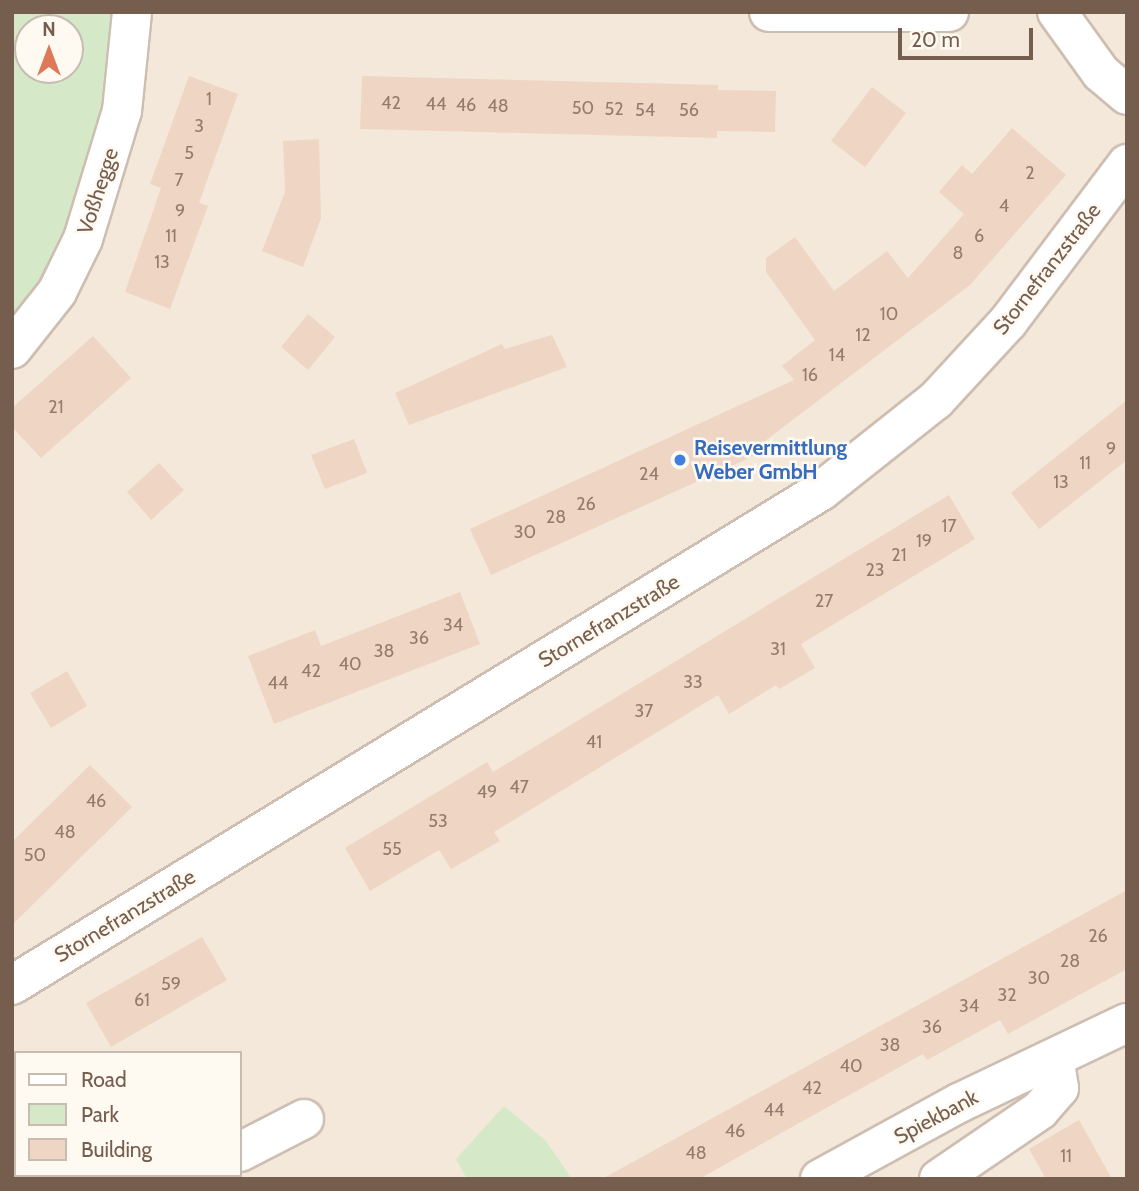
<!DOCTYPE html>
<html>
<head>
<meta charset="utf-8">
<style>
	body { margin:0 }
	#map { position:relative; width:1139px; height:1191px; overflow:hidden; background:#fcf5eb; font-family:Cabin,sans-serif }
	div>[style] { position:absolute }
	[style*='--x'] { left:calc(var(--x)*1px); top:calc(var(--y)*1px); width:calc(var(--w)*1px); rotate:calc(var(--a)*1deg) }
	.residential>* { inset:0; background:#f3e8d9 }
	.green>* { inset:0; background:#d5e9c9 }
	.building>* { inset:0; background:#efd6c4 }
	.roads { filter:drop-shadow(2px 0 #cdbeb1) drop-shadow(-2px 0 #cdbeb1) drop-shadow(0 2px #cdbeb1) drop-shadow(0 -2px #cdbeb1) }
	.street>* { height:38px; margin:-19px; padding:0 19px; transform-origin:19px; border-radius:19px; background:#fff }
	.secondary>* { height:38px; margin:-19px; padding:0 19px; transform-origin:19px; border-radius:19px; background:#fff }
	.dots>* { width:19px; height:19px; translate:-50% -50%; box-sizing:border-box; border:4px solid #fef9f1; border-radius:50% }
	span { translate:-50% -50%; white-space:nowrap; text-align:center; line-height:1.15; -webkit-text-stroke:5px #fef9f1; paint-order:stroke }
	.number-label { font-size:18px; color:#947c6c }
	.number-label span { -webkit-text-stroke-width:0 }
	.street-label { font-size:21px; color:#765e4f }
	.shop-label { font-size:21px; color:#366cbe; font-weight:700 }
	.left { translate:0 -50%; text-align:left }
	.frame { position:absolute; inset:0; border:14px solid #765e4f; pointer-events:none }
	.legend { position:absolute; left:14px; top:1051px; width:228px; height:126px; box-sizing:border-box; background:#fef9f1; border:2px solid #c8bbb0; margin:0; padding:9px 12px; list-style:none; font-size:21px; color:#765e4f }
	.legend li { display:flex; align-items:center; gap:14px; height:35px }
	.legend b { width:35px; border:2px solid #c8bbb0 }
	.north { position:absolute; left:14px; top:14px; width:70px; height:70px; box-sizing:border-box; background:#fef9f1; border:2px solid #c8bbb0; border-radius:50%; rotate:0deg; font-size:19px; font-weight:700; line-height:28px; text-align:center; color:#765e4f }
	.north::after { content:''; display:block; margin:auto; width:24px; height:32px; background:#dd7958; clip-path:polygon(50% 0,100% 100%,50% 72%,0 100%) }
	.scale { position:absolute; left:898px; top:28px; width:135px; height:32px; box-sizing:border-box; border:4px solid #765e4f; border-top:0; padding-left:9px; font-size:21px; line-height:24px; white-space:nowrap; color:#765e4f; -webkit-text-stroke:5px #fef9f1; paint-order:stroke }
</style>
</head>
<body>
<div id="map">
	<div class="residential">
		<div style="clip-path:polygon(evenodd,12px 12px,1127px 12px,1127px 1179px,12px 1179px,12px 12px,28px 28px,70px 28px,70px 70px,28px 70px,28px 28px,12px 12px,16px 1053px,240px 1053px,240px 1175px,16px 1175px,16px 1053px)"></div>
	</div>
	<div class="green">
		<div style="clip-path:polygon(evenodd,12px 12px,132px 12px,117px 129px,12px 343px,12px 12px,28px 28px,70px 28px,70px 70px,28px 70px,28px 28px)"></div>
		<div style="clip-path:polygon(504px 1106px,546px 1141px,572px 1179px,467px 1179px,456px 1159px)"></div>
	</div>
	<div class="building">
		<div style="clip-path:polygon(189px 76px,238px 94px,199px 203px,208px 206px,170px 309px,125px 292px,161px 188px,150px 184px)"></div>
		<div style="clip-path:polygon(362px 76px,718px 85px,718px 90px,776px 91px,775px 132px,717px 131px,717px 138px,360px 129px)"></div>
		<div style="clip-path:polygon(872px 87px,906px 113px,865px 167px,831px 141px)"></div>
		<div style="clip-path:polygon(1012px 128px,1066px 175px,970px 285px,765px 441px,769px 449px,491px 575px,470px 529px,794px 380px,782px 366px,815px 340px,766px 272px,766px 258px,795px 237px,834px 291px,887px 251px,908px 278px,964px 214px,939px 192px,962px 165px,972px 174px)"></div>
		<div style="clip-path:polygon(319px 139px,321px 218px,303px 267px,262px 251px,285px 192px,283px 141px)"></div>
		<div style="clip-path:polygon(308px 314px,335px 337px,308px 370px,281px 347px)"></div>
		<div style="clip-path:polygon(552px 335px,567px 367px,409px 425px,395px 393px,502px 344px,505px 349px)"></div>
		<div style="clip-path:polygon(93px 336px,131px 378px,41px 458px,12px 427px,12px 408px)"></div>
		<div style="clip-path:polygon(1127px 400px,1127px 460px,1039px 529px,1011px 493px)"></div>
		<div style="clip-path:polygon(354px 439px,367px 473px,325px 489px,311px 455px)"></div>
		<div style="clip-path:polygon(159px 463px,184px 490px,151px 520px,127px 492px)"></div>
		<div style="clip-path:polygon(949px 495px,975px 539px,801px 644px,815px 668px,779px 689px,776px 685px,729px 714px,718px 695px,494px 832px,500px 841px,451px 869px,439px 850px,370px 891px,345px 848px,487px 762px,493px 772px)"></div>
		<div style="clip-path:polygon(460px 592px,480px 644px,274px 724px,248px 656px,315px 630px,321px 646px)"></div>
		<div style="clip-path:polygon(67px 671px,87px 706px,51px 728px,30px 693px)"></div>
		<div style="clip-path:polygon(90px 765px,132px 807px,12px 925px,12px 842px)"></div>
		<div style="clip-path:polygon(1127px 890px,1127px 969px,1103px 982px,1008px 1034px,1000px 1020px,927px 1060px,923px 1054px,699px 1179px,602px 1179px)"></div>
		<div style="clip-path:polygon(202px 937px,227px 980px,111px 1047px,86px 1003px)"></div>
		<div style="clip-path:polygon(1079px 1120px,1112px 1179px,1046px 1179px,1029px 1149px)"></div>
	</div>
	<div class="roads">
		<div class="street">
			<div style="--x:769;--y:12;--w:180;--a:0"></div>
			<div style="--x:12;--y:349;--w:73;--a:-51.7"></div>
			<div style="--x:57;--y:292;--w:59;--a:-63.9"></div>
			<div style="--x:83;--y:239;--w:134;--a:-73.1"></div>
			<div style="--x:122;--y:111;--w:100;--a:-84.2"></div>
			<div style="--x:12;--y:985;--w:948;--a:-31.41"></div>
			<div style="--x:821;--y:491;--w:147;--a:-38.4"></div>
			<div style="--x:936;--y:400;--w:106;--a:-47.3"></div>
			<div style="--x:1008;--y:322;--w:198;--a:-53"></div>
			<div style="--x:240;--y:1152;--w:72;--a:-27.3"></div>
			<div style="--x:820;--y:1179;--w:158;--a:-28.7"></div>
			<div style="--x:959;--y:1103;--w:186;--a:-25.5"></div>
			<div style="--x:939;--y:1179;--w:122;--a:-34.3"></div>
			<div style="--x:1040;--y:1110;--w:29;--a:-49"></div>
			<div style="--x:1059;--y:1088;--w:30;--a:-99"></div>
		</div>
		<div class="secondary">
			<div style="--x:1057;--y:12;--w:75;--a:54.2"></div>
			<div style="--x:1101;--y:73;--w:34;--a:40"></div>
		</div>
	</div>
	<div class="dots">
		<div style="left:680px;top:460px;background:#3f7fe0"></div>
	</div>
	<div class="number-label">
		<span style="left:209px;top:99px">1</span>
		<span style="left:391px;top:103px">42</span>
		<span style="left:436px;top:104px">44</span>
		<span style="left:466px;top:105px">46</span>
		<span style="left:498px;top:106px">48</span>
		<span style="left:583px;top:108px">50</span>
		<span style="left:614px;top:109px">52</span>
		<span style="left:645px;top:110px">54</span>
		<span style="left:689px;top:110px">56</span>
		<span style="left:199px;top:126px">3</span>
		<span style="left:189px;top:153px">5</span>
		<span style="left:1030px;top:173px">2</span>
		<span style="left:179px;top:180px">7</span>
		<span style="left:1004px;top:206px">4</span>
		<span style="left:180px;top:211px">9</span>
		<span style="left:171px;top:236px">11</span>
		<span style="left:979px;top:236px">6</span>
		<span style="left:958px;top:253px">8</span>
		<span style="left:162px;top:262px">13</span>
		<span style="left:889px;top:314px">10</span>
		<span style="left:863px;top:335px">12</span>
		<span style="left:837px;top:355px">14</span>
		<span style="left:810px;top:375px">16</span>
		<span style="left:56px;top:407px">21</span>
		<span style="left:1111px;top:449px">9</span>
		<span style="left:1085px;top:463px">11</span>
		<span style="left:649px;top:474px">24</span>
		<span style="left:1061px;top:482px">13</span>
		<span style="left:586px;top:504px">26</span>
		<span style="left:556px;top:517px">28</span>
		<span style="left:949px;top:526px">17</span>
		<span style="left:525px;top:532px">30</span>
		<span style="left:924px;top:541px">19</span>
		<span style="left:899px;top:555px">21</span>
		<span style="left:875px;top:570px">23</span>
		<span style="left:824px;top:601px">27</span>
		<span style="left:453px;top:625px">34</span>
		<span style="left:419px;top:638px">36</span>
		<span style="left:778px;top:649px">31</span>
		<span style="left:384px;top:651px">38</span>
		<span style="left:350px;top:664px">40</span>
		<span style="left:311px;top:671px">42</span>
		<span style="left:693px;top:682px">33</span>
		<span style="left:278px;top:683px">44</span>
		<span style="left:644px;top:711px">37</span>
		<span style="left:594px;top:742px">41</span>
		<span style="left:519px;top:787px">47</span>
		<span style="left:487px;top:792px">49</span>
		<span style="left:96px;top:801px">46</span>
		<span style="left:438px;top:821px">53</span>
		<span style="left:65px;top:832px">48</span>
		<span style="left:392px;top:849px">55</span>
		<span style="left:35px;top:855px">50</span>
		<span style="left:1098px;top:936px">26</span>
		<span style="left:1070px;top:961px">28</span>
		<span style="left:1039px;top:978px">30</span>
		<span style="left:171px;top:984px">59</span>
		<span style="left:1007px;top:995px">32</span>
		<span style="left:142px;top:1000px">61</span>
		<span style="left:969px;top:1006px">34</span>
		<span style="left:932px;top:1027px">36</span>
		<span style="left:890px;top:1045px">38</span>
		<span style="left:851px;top:1066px">40</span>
		<span style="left:812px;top:1088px">42</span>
		<span style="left:774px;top:1110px">44</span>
		<span style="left:735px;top:1131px">46</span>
		<span style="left:696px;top:1153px">48</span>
		<span style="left:1066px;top:1156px">11</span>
	</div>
	<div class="street-label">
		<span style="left:98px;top:191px;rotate:-72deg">Voßhegge</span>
		<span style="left:1047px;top:269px;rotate:-52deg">Stornefranzstraße</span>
		<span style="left:609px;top:621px;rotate:-31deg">Stornefranzstraße</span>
		<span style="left:125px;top:916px;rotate:-31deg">Stornefranzstraße</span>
		<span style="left:936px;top:1117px;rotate:-28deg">Spiekbank</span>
	</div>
	<div class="shop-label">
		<span class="left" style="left:694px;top:460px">Reisevermittlung<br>Weber GmbH</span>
	</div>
	<div class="frame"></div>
	<ul class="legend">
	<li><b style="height:9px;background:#fff"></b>Road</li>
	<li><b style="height:19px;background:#d5e9c9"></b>Park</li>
	<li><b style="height:19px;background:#efd6c4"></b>Building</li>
	</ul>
	<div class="north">N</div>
	<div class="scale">20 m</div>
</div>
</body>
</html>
